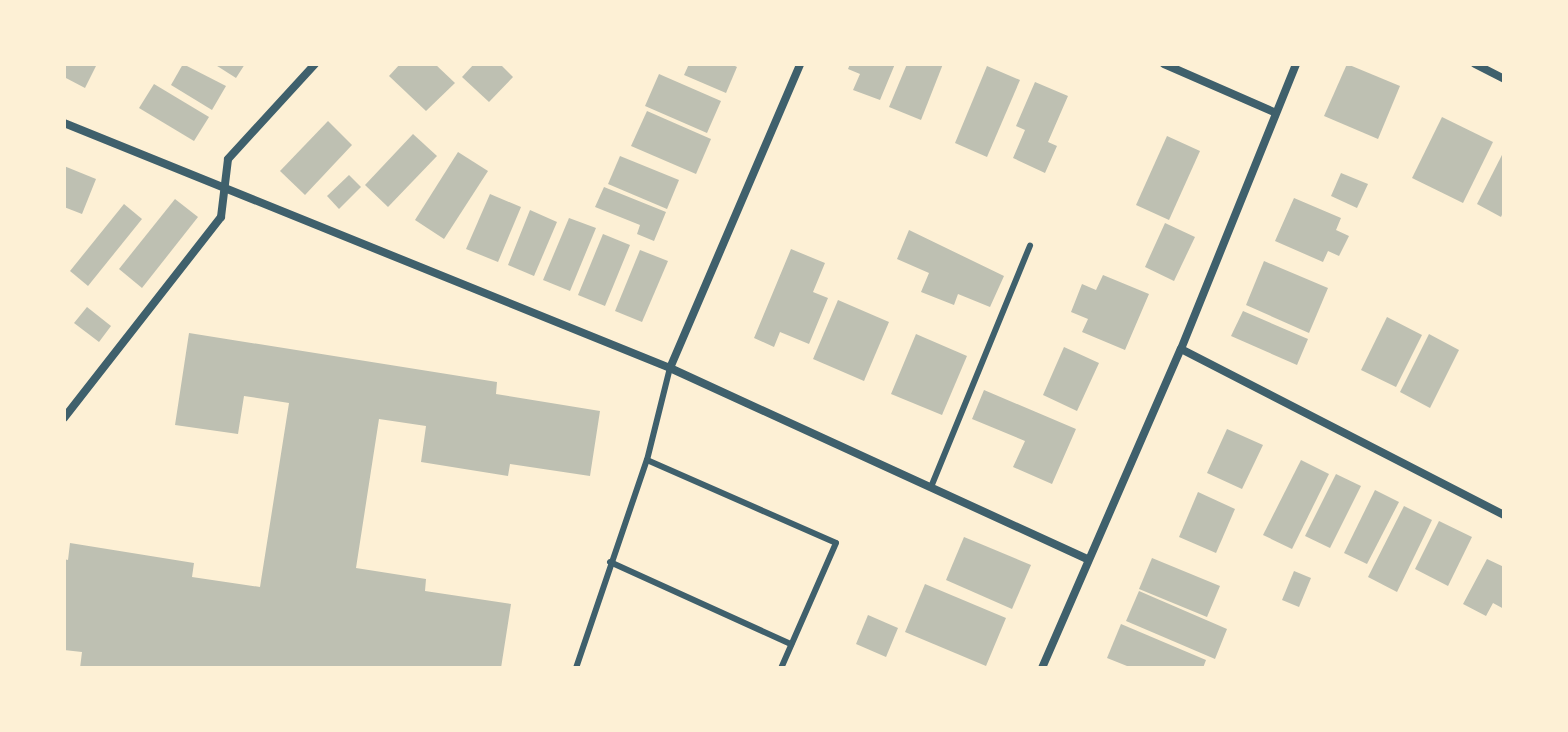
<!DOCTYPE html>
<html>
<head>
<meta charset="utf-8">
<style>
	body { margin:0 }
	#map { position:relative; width:1568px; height:732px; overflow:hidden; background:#fdf0d5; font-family:Overpass,sans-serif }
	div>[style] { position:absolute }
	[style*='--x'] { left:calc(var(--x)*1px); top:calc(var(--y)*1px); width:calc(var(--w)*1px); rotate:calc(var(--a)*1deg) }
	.building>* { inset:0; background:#bec0b2 }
	.service>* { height:6px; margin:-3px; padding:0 3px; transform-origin:3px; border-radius:3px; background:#3f606c }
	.minor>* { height:8px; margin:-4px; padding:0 4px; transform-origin:4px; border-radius:4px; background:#3f606c }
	span { translate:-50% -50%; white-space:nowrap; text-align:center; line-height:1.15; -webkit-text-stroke:6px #fdf0d5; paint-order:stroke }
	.frame { position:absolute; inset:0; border:66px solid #fdf0d5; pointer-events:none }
</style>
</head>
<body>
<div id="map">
	<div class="building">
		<div style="clip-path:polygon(64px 64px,97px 64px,85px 88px,64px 77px)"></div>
		<div style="clip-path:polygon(183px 64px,226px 86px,212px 110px,171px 85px)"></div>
		<div style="clip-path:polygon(214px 64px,245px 64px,236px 78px)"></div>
		<div style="clip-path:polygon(400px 64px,435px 64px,455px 83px,426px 111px,389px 76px)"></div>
		<div style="clip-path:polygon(474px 64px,500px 64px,513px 77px,489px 102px,462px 77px)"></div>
		<div style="clip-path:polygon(689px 64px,731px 64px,737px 67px,726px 93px,684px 75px)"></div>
		<div style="clip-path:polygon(850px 64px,895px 64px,880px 100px,853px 90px,860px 74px,848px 69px)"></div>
		<div style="clip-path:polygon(907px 64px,943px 64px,921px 120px,889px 107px)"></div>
		<div style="clip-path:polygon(1347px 64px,1400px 86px,1378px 139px,1324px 116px)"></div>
		<div style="clip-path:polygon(987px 66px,1020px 80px,987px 157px,955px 143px)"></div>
		<div style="clip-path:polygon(659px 74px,721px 101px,707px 133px,645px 106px)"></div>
		<div style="clip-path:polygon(1035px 82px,1068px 96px,1048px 142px,1057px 146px,1045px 173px,1013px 158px,1025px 130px,1016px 126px)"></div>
		<div style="clip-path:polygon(154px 84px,209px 117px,194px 141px,139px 108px)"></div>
		<div style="clip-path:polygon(647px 111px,711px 139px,696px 174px,631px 146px)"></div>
		<div style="clip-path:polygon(1442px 117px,1493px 142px,1463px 203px,1412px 178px)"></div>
		<div style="clip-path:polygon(328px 121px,352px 145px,305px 195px,280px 171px)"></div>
		<div style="clip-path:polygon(413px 134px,437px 156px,388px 207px,365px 185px)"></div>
		<div style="clip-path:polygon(1167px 136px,1200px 151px,1169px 220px,1136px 205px)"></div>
		<div style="clip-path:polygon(1504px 151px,1504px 210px,1501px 217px,1477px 204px)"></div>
		<div style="clip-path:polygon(458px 152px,488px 171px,444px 239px,415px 220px)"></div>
		<div style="clip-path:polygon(620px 156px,679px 180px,667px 209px,608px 184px)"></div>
		<div style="clip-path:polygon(64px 166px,96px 179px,82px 214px,64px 207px)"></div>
		<div style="clip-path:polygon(1341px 173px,1368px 184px,1357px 208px,1331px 196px)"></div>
		<div style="clip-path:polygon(349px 175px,361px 187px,339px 209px,327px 196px)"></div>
		<div style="clip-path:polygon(604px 187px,666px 212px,654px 241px,637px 234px,640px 225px,595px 207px)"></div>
		<div style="clip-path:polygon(490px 194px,521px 207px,498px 262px,466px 249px)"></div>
		<div style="clip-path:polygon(1294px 198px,1341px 218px,1336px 230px,1349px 236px,1339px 256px,1328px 251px,1323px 262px,1275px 241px)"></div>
		<div style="clip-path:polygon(175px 199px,198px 217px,142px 288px,119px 269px)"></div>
		<div style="clip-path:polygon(124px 204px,142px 219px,88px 286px,70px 271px)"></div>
		<div style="clip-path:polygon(530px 210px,557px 222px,534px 276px,508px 265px)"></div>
		<div style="clip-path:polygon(569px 218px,596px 228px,570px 291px,543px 280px)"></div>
		<div style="clip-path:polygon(1165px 223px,1195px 237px,1174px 281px,1145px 267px)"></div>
		<div style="clip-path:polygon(909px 230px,1004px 276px,990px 307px,958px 294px,954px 305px,921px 292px,929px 273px,897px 259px)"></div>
		<div style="clip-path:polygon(603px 234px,630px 245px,605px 306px,578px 295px)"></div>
		<div style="clip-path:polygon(791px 249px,825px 263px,813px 292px,828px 298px,809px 344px,780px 332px,774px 347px,754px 338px)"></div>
		<div style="clip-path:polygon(640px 250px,668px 261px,642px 322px,615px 311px)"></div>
		<div style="clip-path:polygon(1264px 261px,1328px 288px,1309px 333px,1246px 305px)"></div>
		<div style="clip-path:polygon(1103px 275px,1149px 294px,1125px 350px,1082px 332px,1088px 319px,1071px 312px,1082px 284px,1096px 290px)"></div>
		<div style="clip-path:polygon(838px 300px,889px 322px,864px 381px,813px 359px)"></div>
		<div style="clip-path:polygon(87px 307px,111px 326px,99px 342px,74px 323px)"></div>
		<div style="clip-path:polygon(1243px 311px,1308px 339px,1297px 365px,1231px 336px)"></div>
		<div style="clip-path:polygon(1387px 317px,1422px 335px,1396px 387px,1361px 370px)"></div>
		<div style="clip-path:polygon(189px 333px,497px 382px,496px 394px,600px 411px,590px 476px,510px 464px,508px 476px,421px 462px,426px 426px,379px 419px,356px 568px,426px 579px,425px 591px,511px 604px,501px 668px,80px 668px,82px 652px,64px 650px,64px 559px,68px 560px,70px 543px,194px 563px,192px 577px,260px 587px,289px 403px,244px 396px,238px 434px,175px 425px)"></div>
		<div style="clip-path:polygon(916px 334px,967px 356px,942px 415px,891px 394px)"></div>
		<div style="clip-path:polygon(1429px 334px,1459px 350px,1430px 408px,1400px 392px)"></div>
		<div style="clip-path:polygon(1064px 347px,1099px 363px,1077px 411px,1043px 395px)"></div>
		<div style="clip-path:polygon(984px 390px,1076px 429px,1052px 484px,1013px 467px,1025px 441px,972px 419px)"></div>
		<div style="clip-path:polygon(1227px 429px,1263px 445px,1242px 489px,1207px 473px)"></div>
		<div style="clip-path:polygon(1301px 460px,1329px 474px,1292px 549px,1263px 535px)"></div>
		<div style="clip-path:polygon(1336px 474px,1361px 486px,1330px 548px,1305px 536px)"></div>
		<div style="clip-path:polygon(1375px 490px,1399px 502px,1367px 564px,1344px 553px)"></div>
		<div style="clip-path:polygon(1198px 492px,1235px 509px,1216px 553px,1179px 537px)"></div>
		<div style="clip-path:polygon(1404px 506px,1432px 520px,1397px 592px,1368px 577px)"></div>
		<div style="clip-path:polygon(1439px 521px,1472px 537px,1448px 586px,1415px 569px)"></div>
		<div style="clip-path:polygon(964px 537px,1031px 565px,1012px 609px,946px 580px)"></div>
		<div style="clip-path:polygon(1152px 558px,1220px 586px,1207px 617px,1139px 589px)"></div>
		<div style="clip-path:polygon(1487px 559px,1504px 567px,1504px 609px,1493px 603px,1486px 616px,1463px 604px)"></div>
		<div style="clip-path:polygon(1294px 571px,1311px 578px,1299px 607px,1282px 600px)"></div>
		<div style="clip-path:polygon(925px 584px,1006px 618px,986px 666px,905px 632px)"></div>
		<div style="clip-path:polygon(1139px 591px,1227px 629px,1215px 659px,1126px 621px)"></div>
		<div style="clip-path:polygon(868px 615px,898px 628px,886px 657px,856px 644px)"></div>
		<div style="clip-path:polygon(1121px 624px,1206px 660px,1203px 668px,1132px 668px,1107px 658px)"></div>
	</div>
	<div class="service">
		<div style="--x:647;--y:460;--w:206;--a:23.7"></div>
		<div style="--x:836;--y:543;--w:137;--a:113.7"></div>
		<div style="--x:931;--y:487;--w:261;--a:-67.7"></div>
		<div style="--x:610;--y:562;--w:199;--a:24.4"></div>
		<div style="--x:576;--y:668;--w:220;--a:-71.2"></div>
		<div style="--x:647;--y:460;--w:95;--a:-76"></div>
	</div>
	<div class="minor">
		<div style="--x:1164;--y:64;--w:122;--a:23.6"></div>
		<div style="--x:1475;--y:64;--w:33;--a:27"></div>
		<div style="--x:64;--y:123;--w:654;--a:22.01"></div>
		<div style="--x:670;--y:368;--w:460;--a:24.6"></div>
		<div style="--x:1181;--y:349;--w:363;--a:27.2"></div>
		<div style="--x:670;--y:368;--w:331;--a:-66.8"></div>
		<div style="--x:64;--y:418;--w:255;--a:-52"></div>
		<div style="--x:221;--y:217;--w:58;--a:-83.1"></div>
		<div style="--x:228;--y:159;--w:129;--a:-47.5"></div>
		<div style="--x:1042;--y:668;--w:348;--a:-66.5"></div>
		<div style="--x:1181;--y:349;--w:307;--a:-68"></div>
	</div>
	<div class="frame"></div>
</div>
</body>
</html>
